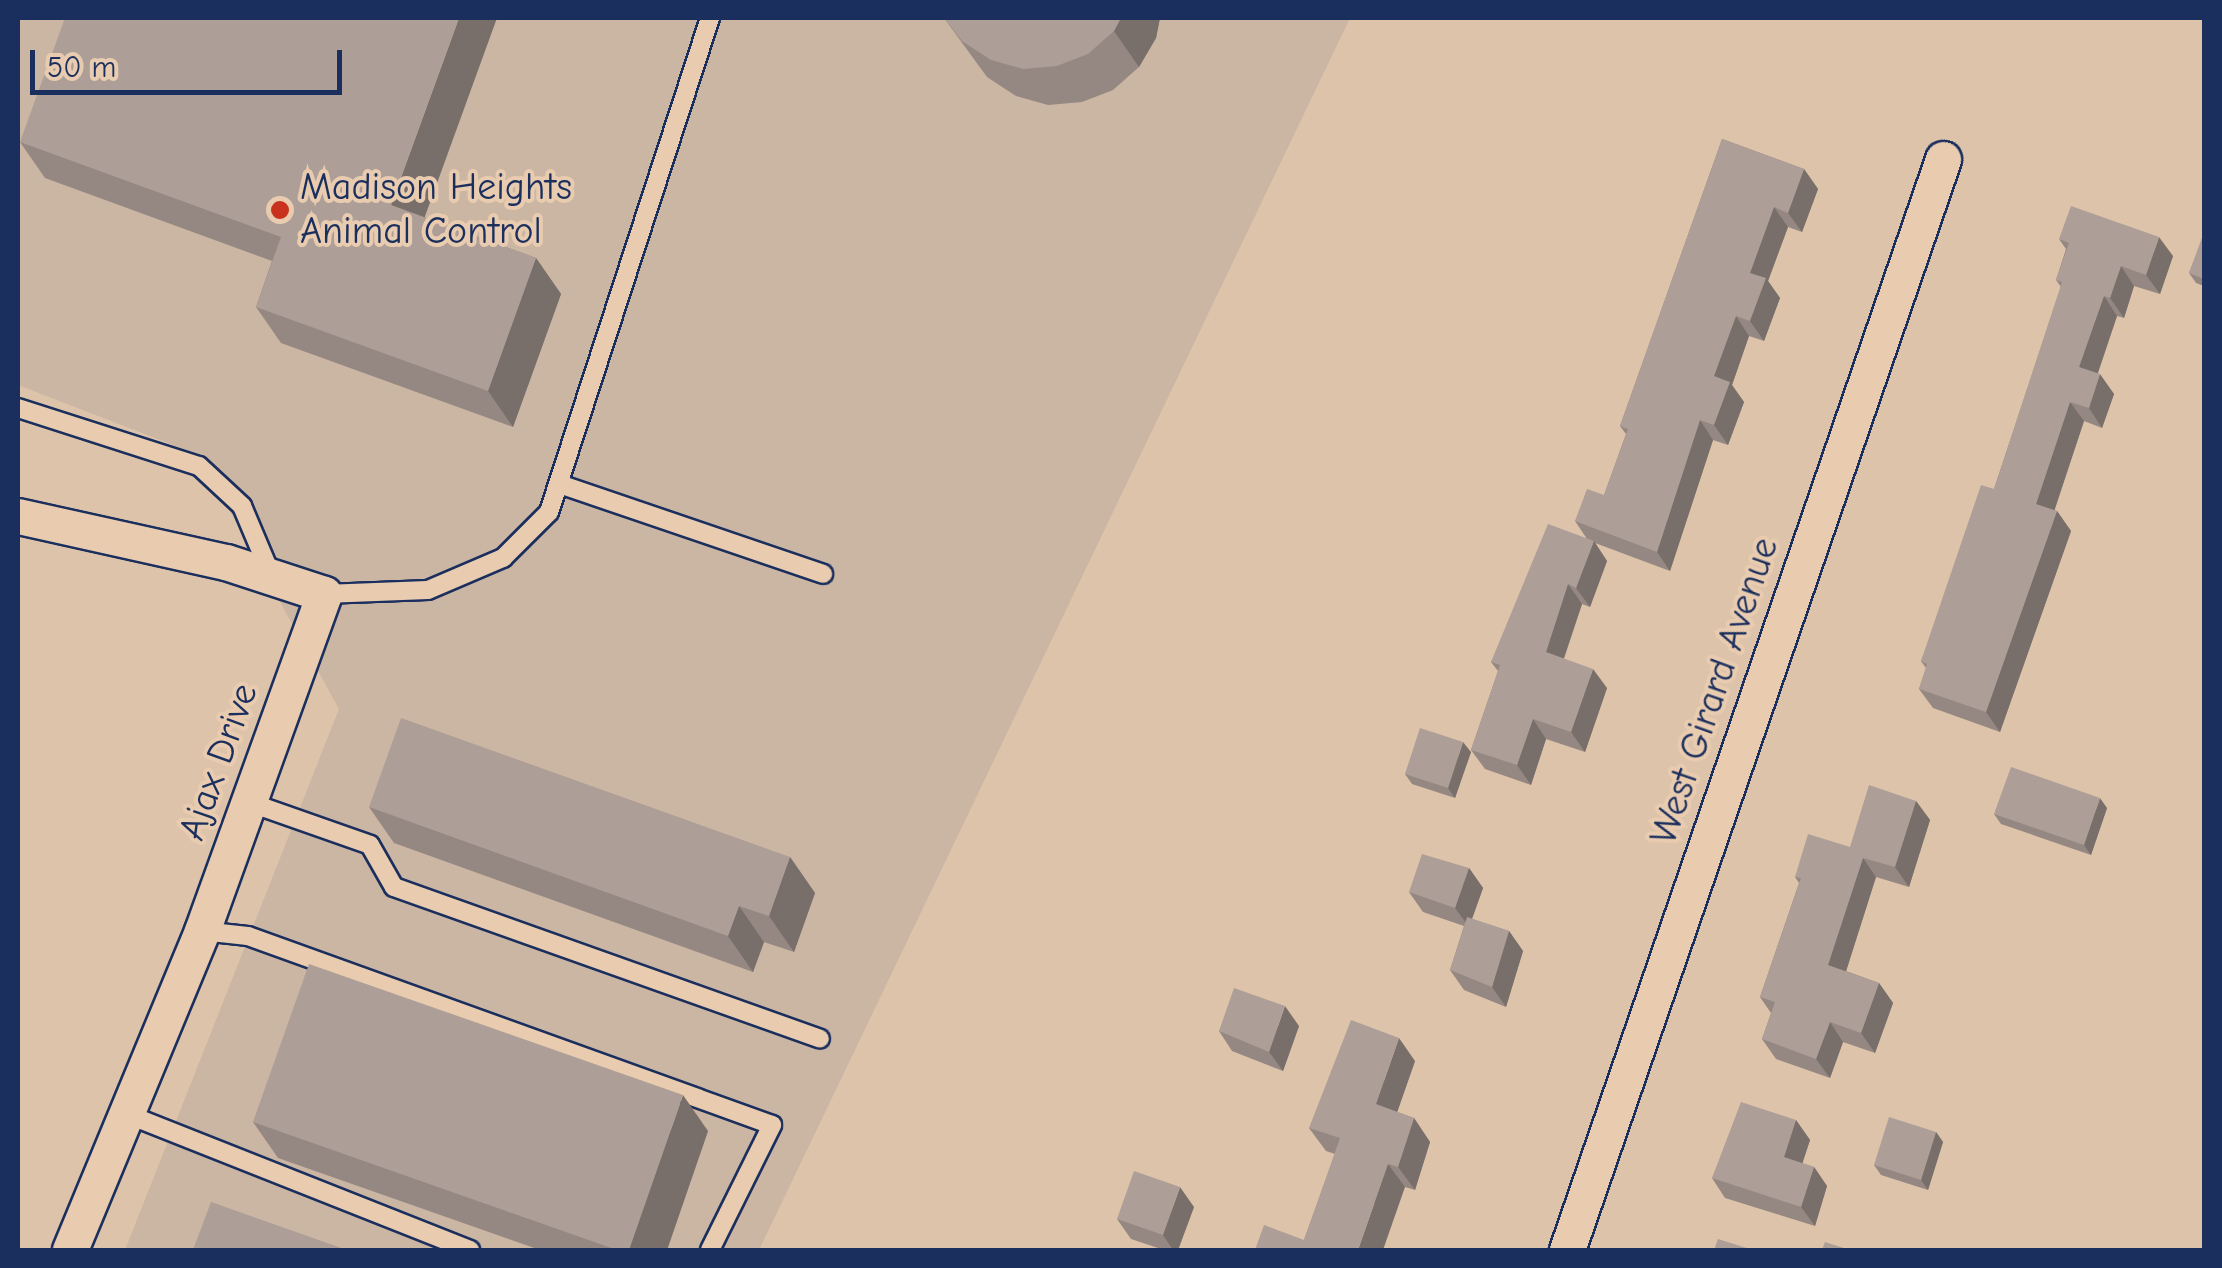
<!DOCTYPE html>
<html>
<head>
<meta charset="utf-8">
<style>
	body { margin:0 }
	#map { position:relative; width:2222px; height:1268px; overflow:hidden; background:#ddc3aa; font-family:"Comic Neue",sans-serif }
	div>[style] { position:absolute }
	[style*='--x'] { left:calc(var(--x)*1px); top:calc(var(--y)*1px); width:calc(var(--w)*1px); rotate:calc(var(--a)*1deg) }
	.built>* { inset:0; background:#cbb5a3 }
	.roads { filter:drop-shadow(2px 0 #1b2f5e) drop-shadow(-2px 0 #1b2f5e) drop-shadow(0 2px #1b2f5e) drop-shadow(0 -2px #1b2f5e) }
	.service>* { height:18px; margin:-9px; padding:0 9px; transform-origin:9px; border-radius:9px; background:#e9ccaf }
	.minor>* { height:35px; margin:-17.5px; padding:0 17.5px; transform-origin:17.5px; border-radius:17.5px; background:#e9ccaf }
	.wall>* { inset:0; background:#958882 }
	.shaded-wall>* { inset:0; background:#796f6a }
	.building>* { inset:0; background:#ad9e97 }
	.dots>* { width:28px; height:28px; translate:-50% -50%; box-sizing:border-box; border:5px solid #e9ccaf; border-radius:50% }
	span { translate:-50% -50%; white-space:nowrap; text-align:center; line-height:1.15; -webkit-text-stroke:8px #e9ccaf; paint-order:stroke }
	.poi-label { font-size:38px; color:#1b2f5e }
	.left { translate:0 -50%; text-align:left }
	.street-label { font-size:38px; color:#1b2f5e }
	.frame { position:absolute; inset:0; border:20px solid #1b2f5e; pointer-events:none }
	.scale { position:absolute; left:30px; top:50px; width:312px; height:45px; box-sizing:border-box; border:5px solid #1b2f5e; border-top:0; padding-left:12px; font-size:30px; line-height:35px; white-space:nowrap; color:#1b2f5e; -webkit-text-stroke:8px #e9ccaf; paint-order:stroke }
</style>
</head>
<body>
<div id="map">
	<div class="built">
		<div style="clip-path:polygon(18px 18px,1350px 18px,759px 1250px,125px 1250px,339px 709px,199px 455px,18px 385px)"></div>
	</div>
	<div class="roads">
		<div class="service">
			<div style="--x:18;--y:408;--w:190;--a:17.8"></div>
			<div style="--x:199;--y:466;--w:59;--a:42.9"></div>
			<div style="--x:242;--y:506;--w:77;--a:67.1"></div>
			<div style="--x:559;--y:484;--w:279;--a:18.8"></div>
			<div style="--x:324;--y:594;--w:104;--a:-2.2"></div>
			<div style="--x:428;--y:590;--w:82;--a:-23.1"></div>
			<div style="--x:503;--y:558;--w:65;--a:-45"></div>
			<div style="--x:549;--y:512;--w:520;--a:-71.95"></div>
			<div style="--x:251;--y:803;--w:126;--a:19.4"></div>
			<div style="--x:370;--y:845;--w:48;--a:60.3"></div>
			<div style="--x:394;--y:887;--w:452;--a:19.6"></div>
			<div style="--x:202;--y:931;--w:46;--a:6.2"></div>
			<div style="--x:248;--y:936;--w:557;--a:19.83"></div>
			<div style="--x:772;--y:1125;--w:140;--a:116.4"></div>
			<div style="--x:129;--y:1115;--w:367;--a:21.6"></div>
		</div>
		<div class="minor">
			<div style="--x:18;--y:516;--w:213;--a:12.5"></div>
			<div style="--x:226;--y:562;--w:103;--a:18.1"></div>
			<div style="--x:324;--y:594;--w:358;--a:109.9"></div>
			<div style="--x:202;--y:931;--w:345;--a:112.5"></div>
			<div style="--x:1567;--y:1250;--w:1154;--a:-70.98"></div>
		</div>
	</div>
	<div class="wall">
		<div style="clip-path:polygon(944px 18px,1160px 18px,1156px 38px,1139px 67px,1113px 90px,1082px 102px,1048px 105px,1016px 96px,987px 77px)"></div>
		<div style="clip-path:polygon(1722px 139px,1804px 169px,1818px 189px,1802px 232px,1788px 227px,1768px 281px,1780px 298px,1764px 341px,1749px 336px,1732px 385px,1744px 402px,1728px 445px,1713px 440px,1670px 571px,1595px 543px,1607px 561px,1590px 607px,1582px 604px,1564px 659px,1607px 688px,1585px 752px,1546px 739px,1531px 785px,1485px 769px,1471px 750px,1498px 671px,1491px 662px,1587px 539px,1575px 521px,1604px 495px,1626px 434px,1620px 426px)"></div>
		<div style="clip-path:polygon(20px 142px,424px 217px,536px 258px,561px 294px,513px 427px,281px 343px,256px 307px,272px 261px,45px 178px)"></div>
		<div style="clip-path:polygon(2204px 236px,2204px 286px,2196px 283px,2189px 273px)"></div>
		<div style="clip-path:polygon(2059px 239px,2173px 256px,2160px 294px,2134px 286px,2124px 318px,2117px 316px,2098px 373px,2114px 394px,2102px 428px,2084px 421px,2054px 510px,2057px 511px,2071px 531px,2000px 732px,1933px 708px,1919px 689px,1926px 668px,1921px 661px,1994px 489px,2061px 287px,2056px 280px,2066px 249px)"></div>
		<div style="clip-path:polygon(1471px 752px,1455px 798px,1412px 784px,1405px 774px)"></div>
		<div style="clip-path:polygon(1916px 801px,1930px 820px,1909px 887px,1876px 877px,1846px 971px,1879px 983px,1893px 1003px,1875px 1053px,1843px 1042px,1830px 1078px,1776px 1059px,1762px 1039px,1771px 1013px,1760px 997px,1799px 883px,1795px 877px,1850px 847px)"></div>
		<div style="clip-path:polygon(369px 807px,790px 857px,815px 893px,794px 952px,764px 942px,753px 972px,394px 843px)"></div>
		<div style="clip-path:polygon(2107px 808px,2091px 855px,2001px 824px,1994px 814px)"></div>
		<div style="clip-path:polygon(1469px 868px,1483px 888px,1472px 919px,1509px 931px,1523px 951px,1506px 1007px,1464px 990px,1450px 970px,1464px 926px,1423px 912px,1409px 892px)"></div>
		<div style="clip-path:polygon(1299px 1026px,1283px 1071px,1232px 1051px,1219px 1031px)"></div>
		<div style="clip-path:polygon(1415px 1061px,1397px 1112px,1414px 1118px,1430px 1142px,1415px 1190px,1405px 1187px,1304px 1240px,1335px 1154px,1326px 1151px,1309px 1128px)"></div>
		<div style="clip-path:polygon(1796px 1120px,1810px 1140px,1802px 1163px,1814px 1167px,1827px 1186px,1815px 1226px,1725px 1198px,1712px 1178px)"></div>
		<div style="clip-path:polygon(253px 1122px,708px 1131px,667px 1250px,540px 1250px,278px 1158px)"></div>
		<div style="clip-path:polygon(1936px 1132px,1943px 1142px,1928px 1190px,1881px 1175px,1874px 1165px)"></div>
		<div style="clip-path:polygon(1194px 1207px,1178px 1250px,1164px 1250px,1131px 1239px,1117px 1219px)"></div>
	</div>
	<div class="shaded-wall">
		<div style="clip-path:polygon(459px 18px,497px 18px,416px 241px,391px 205px)"></div>
		<div style="clip-path:polygon(1121px 18px,1160px 18px,1156px 38px,1139px 67px,1114px 31px)"></div>
		<div style="clip-path:polygon(1804px 169px,1818px 189px,1802px 232px,1788px 213px)"></div>
		<div style="clip-path:polygon(1774px 207px,1788px 227px,1768px 281px,1780px 298px,1764px 341px,1750px 321px,1750px 273px)"></div>
		<div style="clip-path:polygon(2159px 237px,2173px 256px,2160px 294px,2146px 275px)"></div>
		<div style="clip-path:polygon(536px 258px,561px 294px,513px 427px,488px 391px)"></div>
		<div style="clip-path:polygon(2121px 266px,2134px 286px,2124px 318px,2110px 298px)"></div>
		<div style="clip-path:polygon(2104px 296px,2117px 316px,2093px 387px,2079px 367px)"></div>
		<div style="clip-path:polygon(1736px 316px,1749px 336px,1732px 385px,1744px 402px,1728px 445px,1714px 425px,1714px 376px)"></div>
		<div style="clip-path:polygon(2100px 374px,2114px 394px,2102px 428px,2089px 408px)"></div>
		<div style="clip-path:polygon(2070px 402px,2084px 421px,2050px 524px,2036px 504px)"></div>
		<div style="clip-path:polygon(1700px 420px,1713px 440px,1670px 571px,1657px 552px)"></div>
		<div style="clip-path:polygon(2057px 511px,2071px 531px,2000px 732px,1986px 712px)"></div>
		<div style="clip-path:polygon(1594px 541px,1607px 561px,1590px 607px,1576px 588px)"></div>
		<div style="clip-path:polygon(1568px 584px,1582px 604px,1559px 672px,1546px 652px)"></div>
		<div style="clip-path:polygon(1593px 669px,1607px 688px,1585px 752px,1571px 732px)"></div>
		<div style="clip-path:polygon(1533px 719px,1546px 739px,1531px 785px,1517px 765px)"></div>
		<div style="clip-path:polygon(1463px 742px,1471px 752px,1455px 798px,1448px 788px)"></div>
		<div style="clip-path:polygon(2100px 798px,2107px 808px,2091px 855px,2084px 845px)"></div>
		<div style="clip-path:polygon(1916px 801px,1930px 820px,1909px 887px,1895px 867px)"></div>
		<div style="clip-path:polygon(790px 857px,815px 893px,794px 952px,769px 916px)"></div>
		<div style="clip-path:polygon(1863px 858px,1876px 877px,1842px 984px,1828px 965px)"></div>
		<div style="clip-path:polygon(1469px 868px,1483px 888px,1469px 927px,1455px 908px)"></div>
		<div style="clip-path:polygon(739px 906px,764px 942px,753px 972px,728px 936px)"></div>
		<div style="clip-path:polygon(1509px 931px,1523px 951px,1506px 1007px,1492px 987px)"></div>
		<div style="clip-path:polygon(1879px 983px,1893px 1003px,1875px 1053px,1861px 1033px)"></div>
		<div style="clip-path:polygon(1285px 1006px,1299px 1026px,1283px 1071px,1269px 1052px)"></div>
		<div style="clip-path:polygon(1830px 1022px,1843px 1042px,1830px 1078px,1816px 1059px)"></div>
		<div style="clip-path:polygon(1399px 1038px,1415px 1061px,1392px 1127px,1376px 1104px)"></div>
		<div style="clip-path:polygon(683px 1095px,708px 1131px,667px 1250px,629px 1250px)"></div>
		<div style="clip-path:polygon(1414px 1118px,1430px 1142px,1415px 1190px,1398px 1167px)"></div>
		<div style="clip-path:polygon(1796px 1120px,1810px 1140px,1798px 1177px,1784px 1157px)"></div>
		<div style="clip-path:polygon(1936px 1132px,1943px 1142px,1928px 1190px,1921px 1180px)"></div>
		<div style="clip-path:polygon(1388px 1164px,1405px 1187px,1383px 1250px,1358px 1250px)"></div>
		<div style="clip-path:polygon(1814px 1167px,1827px 1186px,1815px 1226px,1801px 1207px)"></div>
		<div style="clip-path:polygon(1180px 1187px,1194px 1207px,1178px 1250px,1173px 1250px,1163px 1235px)"></div>
	</div>
	<div class="building">
		<div style="clip-path:polygon(65px 18px,459px 18px,391px 205px,536px 258px,488px 391px,256px 307px,281px 237px,20px 142px)"></div>
		<div style="clip-path:polygon(944px 18px,1121px 18px,1114px 31px,1088px 54px,1057px 66px,1023px 69px,991px 60px,962px 41px)"></div>
		<div style="clip-path:polygon(1722px 139px,1804px 169px,1788px 213px,1774px 207px,1750px 273px,1766px 278px,1750px 321px,1736px 316px,1714px 376px,1730px 382px,1714px 425px,1700px 420px,1657px 552px,1575px 521px,1587px 489px,1604px 495px,1628px 429px,1620px 426px)"></div>
		<div style="clip-path:polygon(2071px 206px,2159px 237px,2146px 275px,2121px 266px,2110px 298px,2104px 296px,2079px 367px,2100px 374px,2089px 408px,2070px 402px,2036px 504px,2057px 511px,1986px 712px,1919px 689px,1927px 664px,1921px 661px,1981px 485px,1994px 489px,2062px 282px,2056px 280px,2069px 243px,2059px 239px)"></div>
		<div style="clip-path:polygon(2203px 235px,2204px 236px,2204px 279px,2189px 273px)"></div>
		<div style="clip-path:polygon(1548px 524px,1594px 541px,1576px 588px,1568px 584px,1546px 652px,1593px 669px,1571px 732px,1533px 719px,1517px 765px,1471px 750px,1500px 665px,1491px 662px)"></div>
		<div style="clip-path:polygon(401px 718px,790px 857px,769px 916px,739px 906px,728px 936px,369px 807px)"></div>
		<div style="clip-path:polygon(1420px 728px,1463px 742px,1448px 788px,1405px 774px)"></div>
		<div style="clip-path:polygon(2011px 767px,2100px 798px,2084px 845px,1994px 814px)"></div>
		<div style="clip-path:polygon(1869px 785px,1916px 801px,1895px 867px,1863px 858px,1828px 965px,1879px 983px,1861px 1033px,1830px 1022px,1816px 1059px,1762px 1039px,1775px 1002px,1760px 997px,1801px 878px,1795px 877px,1808px 834px,1850px 847px)"></div>
		<div style="clip-path:polygon(1422px 854px,1469px 868px,1455px 908px,1409px 892px)"></div>
		<div style="clip-path:polygon(1467px 917px,1509px 931px,1492px 987px,1450px 970px)"></div>
		<div style="clip-path:polygon(309px 964px,683px 1095px,629px 1250px,617px 1250px,253px 1122px)"></div>
		<div style="clip-path:polygon(1234px 988px,1285px 1006px,1269px 1052px,1219px 1031px)"></div>
		<div style="clip-path:polygon(1351px 1020px,1399px 1038px,1376px 1104px,1414px 1118px,1398px 1167px,1388px 1164px,1358px 1250px,1255px 1250px,1264px 1225px,1304px 1240px,1340px 1138px,1309px 1128px)"></div>
		<div style="clip-path:polygon(1741px 1102px,1796px 1120px,1784px 1157px,1814px 1167px,1801px 1207px,1712px 1178px)"></div>
		<div style="clip-path:polygon(1889px 1117px,1936px 1132px,1921px 1180px,1874px 1165px)"></div>
		<div style="clip-path:polygon(1134px 1171px,1180px 1187px,1163px 1235px,1117px 1219px)"></div>
		<div style="clip-path:polygon(211px 1202px,347px 1250px,193px 1250px)"></div>
		<div style="clip-path:polygon(1718px 1239px,1753px 1250px,1714px 1250px)"></div>
		<div style="clip-path:polygon(1825px 1242px,1850px 1250px,1822px 1250px)"></div>
	</div>
	<div class="dots">
		<div style="left:280px;top:210px;background:#c8321e"></div>
	</div>
	<div class="poi-label">
		<span class="left" style="left:300px;top:210px">Madison Heights<br>Animal Control</span>
	</div>
	<div class="street-label">
		<span style="left:1715px;top:691px;rotate:-71deg">West Girard Avenue</span>
		<span style="left:219px;top:762px;rotate:-70deg">Ajax Drive</span>
	</div>
	<div class="frame"></div>
	<div class="scale">50 m</div>
</div>
</body>
</html>
